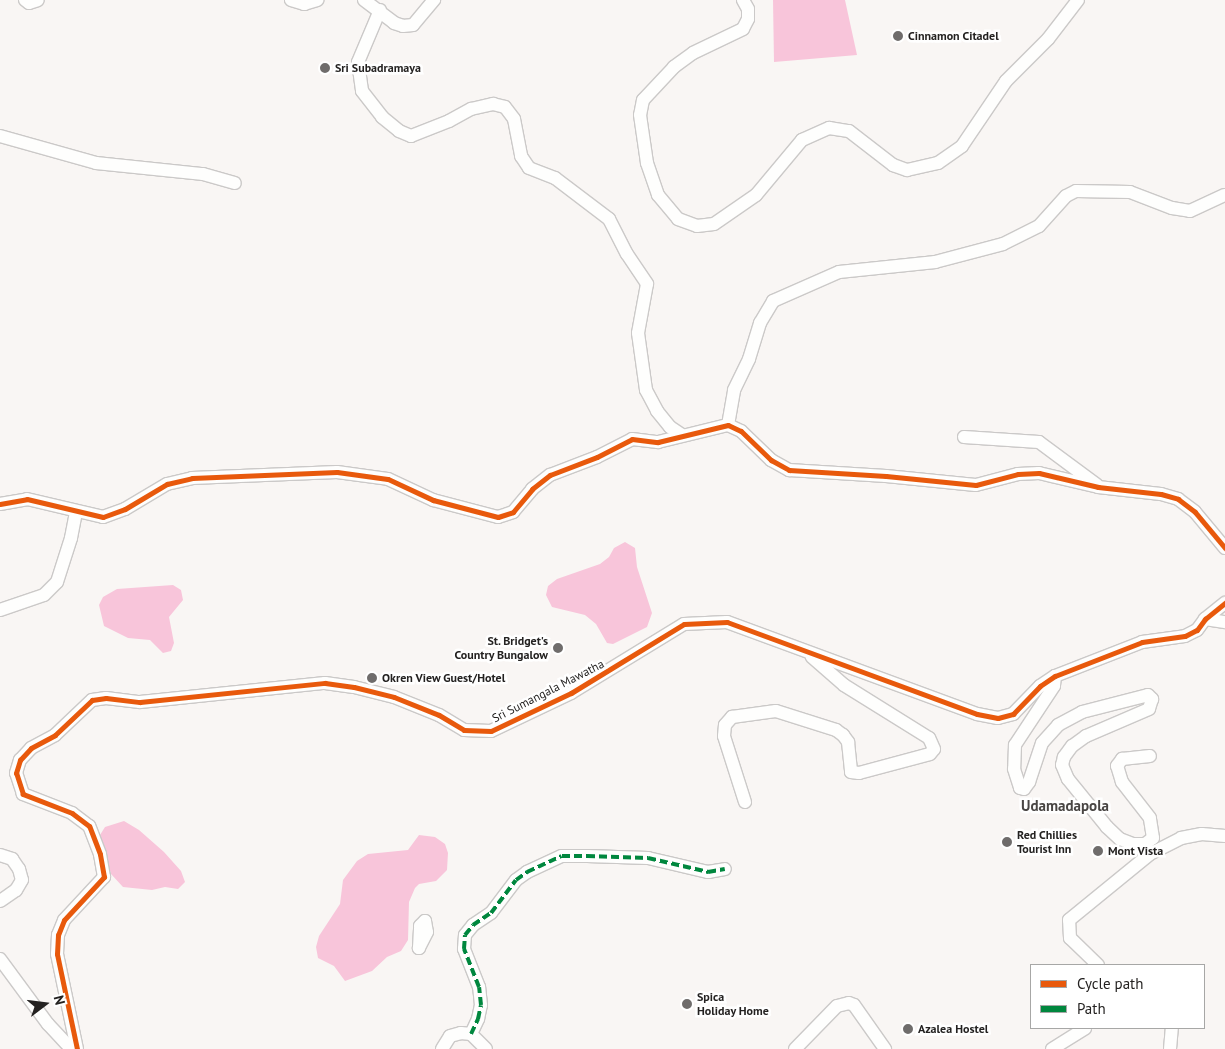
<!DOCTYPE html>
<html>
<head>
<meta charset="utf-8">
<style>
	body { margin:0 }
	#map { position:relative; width:1225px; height:1049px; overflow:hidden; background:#f9f6f4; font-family:"PT Sans",sans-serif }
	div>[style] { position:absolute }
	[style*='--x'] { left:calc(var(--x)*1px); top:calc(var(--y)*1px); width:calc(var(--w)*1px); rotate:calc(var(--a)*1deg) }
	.forest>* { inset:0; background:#f8c5da }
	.roads { filter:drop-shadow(1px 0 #cbc9c8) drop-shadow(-1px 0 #cbc9c8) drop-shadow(0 1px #cbc9c8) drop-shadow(0 -1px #cbc9c8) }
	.minor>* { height:12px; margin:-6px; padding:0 6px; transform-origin:6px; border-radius:6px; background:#fefefd }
	.quiet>* { height:4px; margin-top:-2px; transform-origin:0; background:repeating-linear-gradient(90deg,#00873e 0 8px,transparent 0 12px) }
	.cycleway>* { height:5px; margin:-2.5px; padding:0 2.5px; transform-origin:2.5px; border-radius:2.5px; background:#e8590c }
	.dots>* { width:14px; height:14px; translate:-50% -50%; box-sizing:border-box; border:2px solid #fff; border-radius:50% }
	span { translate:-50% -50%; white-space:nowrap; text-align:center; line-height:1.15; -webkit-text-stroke:5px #fff; paint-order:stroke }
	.poi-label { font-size:12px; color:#242221; font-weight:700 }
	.left { translate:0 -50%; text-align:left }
	.right { translate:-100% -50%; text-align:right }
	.street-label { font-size:12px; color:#242221 }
	.quarter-label { font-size:15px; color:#494644; font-weight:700 }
	.legend { position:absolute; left:1030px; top:964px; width:175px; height:65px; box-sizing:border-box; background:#fff; border:1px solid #a7a7a6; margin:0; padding:6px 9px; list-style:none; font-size:15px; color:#242221 }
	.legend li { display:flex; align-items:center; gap:10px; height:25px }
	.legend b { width:25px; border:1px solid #a7a7a6 }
	.north { position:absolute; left:20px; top:979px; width:50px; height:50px; -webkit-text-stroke:4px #fff; paint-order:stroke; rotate:75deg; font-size:14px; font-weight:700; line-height:20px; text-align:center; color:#242221 }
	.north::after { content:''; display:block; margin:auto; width:18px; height:22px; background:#242221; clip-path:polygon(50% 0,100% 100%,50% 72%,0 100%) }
</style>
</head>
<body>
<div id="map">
	<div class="forest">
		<div style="clip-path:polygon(773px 0,845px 0,857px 55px,774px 62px)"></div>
		<div style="clip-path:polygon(625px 542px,635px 548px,637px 567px,652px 613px,647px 627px,613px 644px,607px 643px,596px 624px,585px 615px,552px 607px,546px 595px,548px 586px,557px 579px,600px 564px,609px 557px,614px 548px)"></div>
		<div style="clip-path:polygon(173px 585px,181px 590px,183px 600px,169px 617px,174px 643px,171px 651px,163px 653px,150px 640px,128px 638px,104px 626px,99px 605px,103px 597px,117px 589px)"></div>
		<div style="clip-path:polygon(124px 821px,139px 830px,164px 852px,181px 871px,185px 882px,178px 889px,165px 887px,152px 890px,123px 887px,111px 874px,100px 835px,105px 827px)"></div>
		<div style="clip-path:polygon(419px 835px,435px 837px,445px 844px,448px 853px,447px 870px,436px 881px,419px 884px,415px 888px,409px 902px,408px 940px,401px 951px,387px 957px,372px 971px,345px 981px,334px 966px,318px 958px,316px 947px,319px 936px,340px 904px,343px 880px,357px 861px,368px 854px,408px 850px)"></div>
	</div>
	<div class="roads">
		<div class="minor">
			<div style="--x:25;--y:0;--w:5;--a:37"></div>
			<div style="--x:29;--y:3;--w:9;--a:-18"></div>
			<div style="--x:291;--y:0;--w:14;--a:17"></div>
			<div style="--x:304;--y:4;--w:14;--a:-17"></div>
			<div style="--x:364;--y:0;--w:38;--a:37"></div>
			<div style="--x:394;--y:23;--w:9;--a:18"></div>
			<div style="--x:403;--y:26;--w:10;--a:-6"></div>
			<div style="--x:413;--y:25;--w:33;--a:-50"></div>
			<div style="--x:743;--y:0;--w:10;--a:61"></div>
			<div style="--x:748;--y:9;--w:10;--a:90"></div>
			<div style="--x:748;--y:19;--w:11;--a:117"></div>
			<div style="--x:743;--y:29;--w:55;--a:154.4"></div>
			<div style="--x:693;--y:53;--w:24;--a:144"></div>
			<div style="--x:674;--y:67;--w:45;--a:133.2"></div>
			<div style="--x:643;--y:100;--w:15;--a:101"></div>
			<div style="--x:640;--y:115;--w:49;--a:81.7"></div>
			<div style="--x:647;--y:163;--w:34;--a:71"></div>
			<div style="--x:658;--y:195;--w:31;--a:50"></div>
			<div style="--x:678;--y:219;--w:20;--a:20"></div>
			<div style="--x:697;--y:226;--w:17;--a:-7"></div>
			<div style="--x:714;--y:224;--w:51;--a:-34.6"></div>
			<div style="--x:756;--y:195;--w:72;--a:-50.1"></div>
			<div style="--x:802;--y:140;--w:30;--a:-24"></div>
			<div style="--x:829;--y:128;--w:20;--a:9"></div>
			<div style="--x:849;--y:131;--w:56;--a:37.7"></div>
			<div style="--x:893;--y:165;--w:15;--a:20"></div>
			<div style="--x:907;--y:170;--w:32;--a:-13"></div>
			<div style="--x:938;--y:163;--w:29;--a:-35"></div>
			<div style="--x:962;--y:146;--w:78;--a:-55.9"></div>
			<div style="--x:1006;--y:81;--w:59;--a:-45"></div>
			<div style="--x:1048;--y:39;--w:49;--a:-52.4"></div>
			<div style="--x:380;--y:10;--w:56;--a:112.9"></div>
			<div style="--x:358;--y:62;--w:29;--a:82"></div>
			<div style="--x:362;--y:91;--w:33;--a:52"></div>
			<div style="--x:382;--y:117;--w:22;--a:39"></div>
			<div style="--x:399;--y:131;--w:13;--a:23"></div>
			<div style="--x:411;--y:136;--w:41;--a:-21.5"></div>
			<div style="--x:449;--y:121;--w:25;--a:-29"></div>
			<div style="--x:471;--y:109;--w:23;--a:-13"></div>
			<div style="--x:493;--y:104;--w:12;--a:14"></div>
			<div style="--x:505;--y:107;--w:15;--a:53"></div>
			<div style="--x:514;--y:119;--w:38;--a:79"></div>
			<div style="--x:521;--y:156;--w:14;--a:56"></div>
			<div style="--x:529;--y:168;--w:28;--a:21"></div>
			<div style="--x:555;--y:178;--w:68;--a:37.2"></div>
			<div style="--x:609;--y:219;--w:39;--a:63"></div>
			<div style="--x:627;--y:254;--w:36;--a:56"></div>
			<div style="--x:647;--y:284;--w:50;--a:100.4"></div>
			<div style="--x:638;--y:333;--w:58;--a:82"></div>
			<div style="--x:646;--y:390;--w:24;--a:62"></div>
			<div style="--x:657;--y:411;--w:21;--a:51"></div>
			<div style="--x:670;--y:427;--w:14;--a:34"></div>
			<div style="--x:0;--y:136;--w:100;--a:15.7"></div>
			<div style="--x:96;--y:163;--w:108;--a:5.9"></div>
			<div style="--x:203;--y:174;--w:33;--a:16"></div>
			<div style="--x:728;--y:425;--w:36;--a:-80"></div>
			<div style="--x:734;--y:390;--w:34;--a:-64"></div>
			<div style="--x:749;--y:359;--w:38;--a:-73"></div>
			<div style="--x:760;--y:323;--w:26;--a:-59"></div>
			<div style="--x:773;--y:301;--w:72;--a:-23.7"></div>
			<div style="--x:839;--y:272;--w:97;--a:-5.9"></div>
			<div style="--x:935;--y:262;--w:70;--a:-14.8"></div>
			<div style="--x:1003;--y:244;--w:40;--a:-26.6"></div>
			<div style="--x:1039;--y:226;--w:40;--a:-48"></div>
			<div style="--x:1066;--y:196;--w:11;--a:-27"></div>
			<div style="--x:1076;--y:191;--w:54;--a:1.1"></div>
			<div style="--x:1130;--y:192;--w:45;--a:20.9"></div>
			<div style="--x:1172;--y:208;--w:18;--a:9"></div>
			<div style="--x:1190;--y:211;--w:38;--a:-25"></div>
			<div style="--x:964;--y:437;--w:75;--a:3.8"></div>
			<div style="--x:1039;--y:442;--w:72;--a:36.6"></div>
			<div style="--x:0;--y:504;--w:27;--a:-10"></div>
			<div style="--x:27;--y:499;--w:78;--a:13.3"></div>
			<div style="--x:103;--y:517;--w:23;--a:-20"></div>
			<div style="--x:125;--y:509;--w:49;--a:-30.8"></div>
			<div style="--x:167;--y:484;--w:26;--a:-13"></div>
			<div style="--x:192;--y:478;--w:145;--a:-2.4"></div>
			<div style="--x:337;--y:472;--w:51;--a:7.8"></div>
			<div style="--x:388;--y:479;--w:50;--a:25"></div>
			<div style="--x:433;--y:500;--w:67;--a:14.7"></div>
			<div style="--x:498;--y:517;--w:16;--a:-18"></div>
			<div style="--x:513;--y:512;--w:30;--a:-50"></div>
			<div style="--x:532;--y:489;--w:23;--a:-38"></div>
			<div style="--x:550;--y:475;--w:50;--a:-21"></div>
			<div style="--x:597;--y:457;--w:39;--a:-27"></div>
			<div style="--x:632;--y:439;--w:26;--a:7"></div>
			<div style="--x:658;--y:442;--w:72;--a:-13.7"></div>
			<div style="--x:728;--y:425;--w:14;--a:25"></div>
			<div style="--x:741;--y:431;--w:42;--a:44"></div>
			<div style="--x:771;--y:460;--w:21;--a:29"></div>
			<div style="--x:789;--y:470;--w:97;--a:3.5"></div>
			<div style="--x:886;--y:476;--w:90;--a:5.7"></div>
			<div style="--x:976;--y:485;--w:43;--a:-14.7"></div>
			<div style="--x:1018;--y:474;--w:21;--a:-3"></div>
			<div style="--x:1039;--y:473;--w:61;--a:13.3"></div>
			<div style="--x:1098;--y:487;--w:63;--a:6.3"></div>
			<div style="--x:1161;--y:494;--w:18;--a:16"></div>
			<div style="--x:1178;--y:499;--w:21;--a:37"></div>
			<div style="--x:1195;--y:512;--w:47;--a:50.2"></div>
			<div style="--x:0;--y:610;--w:46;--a:-18.8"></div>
			<div style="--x:44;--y:595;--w:18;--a:-45"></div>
			<div style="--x:57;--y:582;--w:46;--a:-72.3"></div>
			<div style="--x:71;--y:538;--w:26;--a:-79"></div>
			<div style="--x:1205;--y:619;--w:20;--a:9"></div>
			<div style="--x:1055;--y:676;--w:10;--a:96"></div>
			<div style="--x:1054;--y:686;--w:71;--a:123.5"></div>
			<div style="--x:1015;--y:745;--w:24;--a:92"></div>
			<div style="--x:1014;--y:769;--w:20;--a:72"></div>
			<div style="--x:1020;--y:788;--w:4;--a:14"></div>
			<div style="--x:1024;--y:789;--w:9;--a:-54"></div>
			<div style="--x:1029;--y:782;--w:41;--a:-71.6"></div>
			<div style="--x:1042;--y:743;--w:24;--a:-48"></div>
			<div style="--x:1058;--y:725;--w:27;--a:-28"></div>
			<div style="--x:1082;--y:712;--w:68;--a:-14.4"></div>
			<div style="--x:1148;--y:695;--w:6;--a:45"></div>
			<div style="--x:1152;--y:699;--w:10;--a:107"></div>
			<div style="--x:1149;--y:709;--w:69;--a:156.8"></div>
			<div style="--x:1086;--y:736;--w:17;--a:144"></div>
			<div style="--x:1072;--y:746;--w:14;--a:126"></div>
			<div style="--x:1064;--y:757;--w:8;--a:104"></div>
			<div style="--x:1062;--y:765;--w:15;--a:67"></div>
			<div style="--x:1068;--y:779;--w:62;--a:50.9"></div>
			<div style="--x:1107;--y:827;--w:18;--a:43"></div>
			<div style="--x:1120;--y:839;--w:14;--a:21"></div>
			<div style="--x:1133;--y:844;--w:12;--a:0"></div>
			<div style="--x:1145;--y:844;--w:10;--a:-37"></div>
			<div style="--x:1153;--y:838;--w:20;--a:-99"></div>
			<div style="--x:1150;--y:818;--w:46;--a:-127.9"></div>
			<div style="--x:1122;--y:782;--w:17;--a:-107"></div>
			<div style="--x:1117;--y:766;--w:9;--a:-54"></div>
			<div style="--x:1122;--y:759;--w:28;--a:-6"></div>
			<div style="--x:745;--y:802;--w:69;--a:-107.7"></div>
			<div style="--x:724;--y:736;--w:11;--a:-85"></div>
			<div style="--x:725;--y:725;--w:11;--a:-49"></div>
			<div style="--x:732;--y:717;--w:44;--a:-7.8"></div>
			<div style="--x:776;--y:711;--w:63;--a:17.6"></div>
			<div style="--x:836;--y:730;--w:9;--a:36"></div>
			<div style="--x:843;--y:735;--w:9;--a:54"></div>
			<div style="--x:848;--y:742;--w:30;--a:84"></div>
			<div style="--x:851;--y:772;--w:8;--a:7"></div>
			<div style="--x:859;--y:773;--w:73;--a:-15"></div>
			<div style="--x:930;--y:754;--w:6;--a:-51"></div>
			<div style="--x:934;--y:749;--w:12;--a:-114"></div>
			<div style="--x:929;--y:738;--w:100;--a:-148.1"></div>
			<div style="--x:844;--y:685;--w:43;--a:-138.8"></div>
			<div style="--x:0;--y:855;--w:13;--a:18"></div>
			<div style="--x:12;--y:859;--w:12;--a:55"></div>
			<div style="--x:19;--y:869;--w:11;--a:75"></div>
			<div style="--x:22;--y:880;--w:12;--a:121"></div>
			<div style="--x:16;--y:890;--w:19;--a:145"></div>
			<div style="--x:425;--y:921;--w:11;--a:80"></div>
			<div style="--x:427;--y:932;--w:18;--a:117"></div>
			<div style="--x:419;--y:948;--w:22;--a:-87"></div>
			<div style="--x:420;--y:926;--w:7;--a:-45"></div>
			<div style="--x:0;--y:959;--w:81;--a:53.6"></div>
			<div style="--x:48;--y:1024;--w:34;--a:47"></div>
			<div style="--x:1098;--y:965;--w:39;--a:-136"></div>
			<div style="--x:1070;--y:938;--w:18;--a:-93"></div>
			<div style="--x:1069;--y:920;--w:104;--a:-39.2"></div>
			<div style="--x:1150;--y:854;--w:35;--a:-27"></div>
			<div style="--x:1181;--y:838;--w:21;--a:-11"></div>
			<div style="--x:1202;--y:834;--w:23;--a:5"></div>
			<div style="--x:471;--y:1034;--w:17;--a:-65"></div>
			<div style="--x:478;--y:1019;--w:14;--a:-78"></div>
			<div style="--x:481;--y:1005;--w:18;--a:-96"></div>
			<div style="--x:479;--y:987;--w:41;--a:-111.5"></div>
			<div style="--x:464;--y:949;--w:14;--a:-86"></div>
			<div style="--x:465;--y:935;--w:13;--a:-51"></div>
			<div style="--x:473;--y:925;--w:22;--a:-34"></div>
			<div style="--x:491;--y:913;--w:41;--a:-52.9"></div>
			<div style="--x:516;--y:880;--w:14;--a:-36"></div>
			<div style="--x:527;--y:872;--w:38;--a:-25"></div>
			<div style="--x:562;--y:856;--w:25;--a:0"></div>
			<div style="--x:587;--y:856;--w:61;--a:1.9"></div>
			<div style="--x:648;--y:858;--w:62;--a:13.1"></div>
			<div style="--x:708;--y:872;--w:17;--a:-10"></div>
			<div style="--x:77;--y:1049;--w:97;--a:-101.9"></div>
			<div style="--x:57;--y:954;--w:19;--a:-87"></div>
			<div style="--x:58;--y:935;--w:16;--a:-68"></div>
			<div style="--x:64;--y:920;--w:59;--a:-47.1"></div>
			<div style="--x:104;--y:877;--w:23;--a:-100"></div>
			<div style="--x:100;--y:854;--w:30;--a:-111"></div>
			<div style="--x:89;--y:826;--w:21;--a:-143"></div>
			<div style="--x:72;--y:813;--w:53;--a:-158.8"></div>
			<div style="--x:23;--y:794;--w:22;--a:-108"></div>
			<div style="--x:16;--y:773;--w:14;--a:-73"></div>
			<div style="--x:20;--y:760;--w:16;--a:-47"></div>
			<div style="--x:31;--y:748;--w:27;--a:-28"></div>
			<div style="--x:55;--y:735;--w:51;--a:-43.4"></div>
			<div style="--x:92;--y:700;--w:14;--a:-8"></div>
			<div style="--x:106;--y:698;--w:34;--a:7"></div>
			<div style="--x:140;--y:702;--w:186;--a:-5.9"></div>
			<div style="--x:325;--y:683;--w:29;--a:8"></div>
			<div style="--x:354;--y:687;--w:41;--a:14"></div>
			<div style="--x:394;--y:697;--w:48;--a:21.8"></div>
			<div style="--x:439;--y:715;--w:29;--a:31"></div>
			<div style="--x:464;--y:730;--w:27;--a:2"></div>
			<div style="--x:491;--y:731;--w:89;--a:-25.4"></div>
			<div style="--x:571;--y:693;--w:132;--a:-31.4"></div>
			<div style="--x:684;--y:624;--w:43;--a:-2.7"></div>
			<div style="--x:727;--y:622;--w:266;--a:20.2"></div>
			<div style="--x:977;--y:714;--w:21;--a:11"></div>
			<div style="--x:998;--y:718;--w:16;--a:-15"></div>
			<div style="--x:1013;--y:714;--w:39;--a:-46"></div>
			<div style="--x:1040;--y:686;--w:18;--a:-34"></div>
			<div style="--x:1055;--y:676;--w:93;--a:-21.3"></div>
			<div style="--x:1142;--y:642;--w:43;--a:-7.9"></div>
			<div style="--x:1185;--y:636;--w:13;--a:-27"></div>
			<div style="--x:1197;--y:630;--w:14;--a:-54"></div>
			<div style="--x:1205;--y:619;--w:26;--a:-39"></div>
			<div style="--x:442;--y:1049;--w:15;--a:-58"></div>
			<div style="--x:450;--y:1036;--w:11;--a:-15"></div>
			<div style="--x:461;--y:1033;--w:10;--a:6"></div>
			<div style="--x:471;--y:1034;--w:21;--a:45"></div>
			<div style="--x:795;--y:1049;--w:60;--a:-45.7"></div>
			<div style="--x:837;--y:1006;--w:12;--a:-14"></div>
			<div style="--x:849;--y:1003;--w:5;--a:22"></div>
			<div style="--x:854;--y:1005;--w:54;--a:54.8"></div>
			<div style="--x:1052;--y:1049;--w:39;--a:-32"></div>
			<div style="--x:1170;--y:1049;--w:21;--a:-85"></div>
		</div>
	</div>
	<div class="quiet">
		<div style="--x:471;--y:1034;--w:17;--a:-65"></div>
		<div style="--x:478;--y:1019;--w:14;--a:-78"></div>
		<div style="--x:481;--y:1005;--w:18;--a:-96"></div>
		<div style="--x:479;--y:987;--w:41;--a:-111.5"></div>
		<div style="--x:464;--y:949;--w:14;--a:-86"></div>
		<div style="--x:465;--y:935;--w:13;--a:-51"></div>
		<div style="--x:473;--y:925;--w:22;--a:-34"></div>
		<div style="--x:491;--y:913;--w:41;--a:-52.9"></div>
		<div style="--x:516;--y:880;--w:14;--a:-36"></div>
		<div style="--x:527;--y:872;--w:38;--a:-25"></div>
		<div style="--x:562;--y:856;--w:25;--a:0"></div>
		<div style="--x:587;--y:856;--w:61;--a:1.9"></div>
		<div style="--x:648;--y:858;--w:62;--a:13.1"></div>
		<div style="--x:708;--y:872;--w:17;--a:-10"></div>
	</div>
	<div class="cycleway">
		<div style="--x:0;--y:504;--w:27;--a:-10"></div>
		<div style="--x:27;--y:499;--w:78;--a:13.3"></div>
		<div style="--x:103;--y:517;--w:23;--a:-20"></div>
		<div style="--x:125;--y:509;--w:49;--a:-30.8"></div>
		<div style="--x:167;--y:484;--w:26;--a:-13"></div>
		<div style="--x:192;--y:478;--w:145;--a:-2.4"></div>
		<div style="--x:337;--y:472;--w:51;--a:7.8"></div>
		<div style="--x:388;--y:479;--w:50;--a:25"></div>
		<div style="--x:433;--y:500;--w:67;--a:14.7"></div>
		<div style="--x:498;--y:517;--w:16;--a:-18"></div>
		<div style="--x:513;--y:512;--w:30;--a:-50"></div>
		<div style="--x:532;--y:489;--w:23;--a:-38"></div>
		<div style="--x:550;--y:475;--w:50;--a:-21"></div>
		<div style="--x:597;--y:457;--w:39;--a:-27"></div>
		<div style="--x:632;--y:439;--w:26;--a:7"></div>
		<div style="--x:658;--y:442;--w:72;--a:-13.7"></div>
		<div style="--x:728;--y:425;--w:14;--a:25"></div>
		<div style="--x:741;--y:431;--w:42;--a:44"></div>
		<div style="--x:771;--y:460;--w:21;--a:29"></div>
		<div style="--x:789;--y:470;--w:97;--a:3.5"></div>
		<div style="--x:886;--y:476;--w:90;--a:5.7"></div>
		<div style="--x:976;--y:485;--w:43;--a:-14.7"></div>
		<div style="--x:1018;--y:474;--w:21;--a:-3"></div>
		<div style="--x:1039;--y:473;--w:61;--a:13.3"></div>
		<div style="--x:1098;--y:487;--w:63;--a:6.3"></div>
		<div style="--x:1161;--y:494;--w:18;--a:16"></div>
		<div style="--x:1178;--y:499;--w:21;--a:37"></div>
		<div style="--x:1195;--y:512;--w:47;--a:50.2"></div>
		<div style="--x:77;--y:1049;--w:97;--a:-101.9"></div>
		<div style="--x:57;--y:954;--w:19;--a:-87"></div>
		<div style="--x:58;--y:935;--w:16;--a:-68"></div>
		<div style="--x:64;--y:920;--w:59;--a:-47.1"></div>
		<div style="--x:104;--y:877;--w:23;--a:-100"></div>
		<div style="--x:100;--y:854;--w:30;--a:-111"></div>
		<div style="--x:89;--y:826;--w:21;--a:-143"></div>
		<div style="--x:72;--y:813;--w:53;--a:-158.8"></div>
		<div style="--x:23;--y:794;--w:22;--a:-108"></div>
		<div style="--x:16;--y:773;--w:14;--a:-73"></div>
		<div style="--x:20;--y:760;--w:16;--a:-47"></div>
		<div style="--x:31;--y:748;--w:27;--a:-28"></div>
		<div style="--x:55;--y:735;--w:51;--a:-43.4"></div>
		<div style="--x:92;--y:700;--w:14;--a:-8"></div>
		<div style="--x:106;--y:698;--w:34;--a:7"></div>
		<div style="--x:140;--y:702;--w:186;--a:-5.9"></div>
		<div style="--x:325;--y:683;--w:29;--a:8"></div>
		<div style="--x:354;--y:687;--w:41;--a:14"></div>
		<div style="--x:394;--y:697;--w:48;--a:21.8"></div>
		<div style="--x:439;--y:715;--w:29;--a:31"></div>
		<div style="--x:464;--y:730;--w:27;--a:2"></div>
		<div style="--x:491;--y:731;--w:89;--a:-25.4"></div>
		<div style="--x:571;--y:693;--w:132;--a:-31.4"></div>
		<div style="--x:684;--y:624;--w:43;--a:-2.7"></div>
		<div style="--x:727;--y:622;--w:266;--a:20.2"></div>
		<div style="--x:977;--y:714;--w:21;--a:11"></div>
		<div style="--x:998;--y:718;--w:16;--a:-15"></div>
		<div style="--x:1013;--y:714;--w:39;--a:-46"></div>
		<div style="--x:1040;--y:686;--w:18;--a:-34"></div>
		<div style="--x:1055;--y:676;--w:93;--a:-21.3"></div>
		<div style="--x:1142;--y:642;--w:43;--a:-7.9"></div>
		<div style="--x:1185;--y:636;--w:13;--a:-27"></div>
		<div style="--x:1197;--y:630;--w:14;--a:-54"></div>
		<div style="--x:1205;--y:619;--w:26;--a:-39"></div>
	</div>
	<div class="dots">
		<div style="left:898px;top:36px;background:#6f6c6b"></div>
		<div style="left:325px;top:68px;background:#6f6c6b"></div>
		<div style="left:558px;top:648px;background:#6f6c6b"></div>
		<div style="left:372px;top:678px;background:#6f6c6b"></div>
		<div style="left:1007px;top:842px;background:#6f6c6b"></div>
		<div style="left:1098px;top:851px;background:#6f6c6b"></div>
		<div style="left:687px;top:1004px;background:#6f6c6b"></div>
		<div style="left:908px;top:1029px;background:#6f6c6b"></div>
	</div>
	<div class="poi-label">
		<span class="left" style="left:908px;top:36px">Cinnamon Citadel</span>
		<span class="left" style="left:335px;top:68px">Sri Subadramaya</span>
		<span class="right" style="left:548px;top:648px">St. Bridget's<br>Country Bungalow</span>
		<span class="left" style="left:382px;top:678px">Okren View Guest/Hotel</span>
		<span class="left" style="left:1017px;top:842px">Red Chillies<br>Tourist Inn</span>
		<span class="left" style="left:1108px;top:851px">Mont Vista</span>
		<span class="left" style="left:697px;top:1004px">Spica<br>Holiday Home</span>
		<span class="left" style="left:918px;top:1029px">Azalea Hostel</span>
	</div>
	<div class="street-label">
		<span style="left:548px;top:691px;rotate:-27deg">Sri Sumangala Mawatha</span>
	</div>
	<div class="quarter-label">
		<span style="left:1065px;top:806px">Udamadapola</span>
	</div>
	<ul class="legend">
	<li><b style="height:6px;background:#e8590c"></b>Cycle path</li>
	<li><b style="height:6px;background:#00873e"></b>Path</li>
	</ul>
	<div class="north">N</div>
</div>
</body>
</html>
